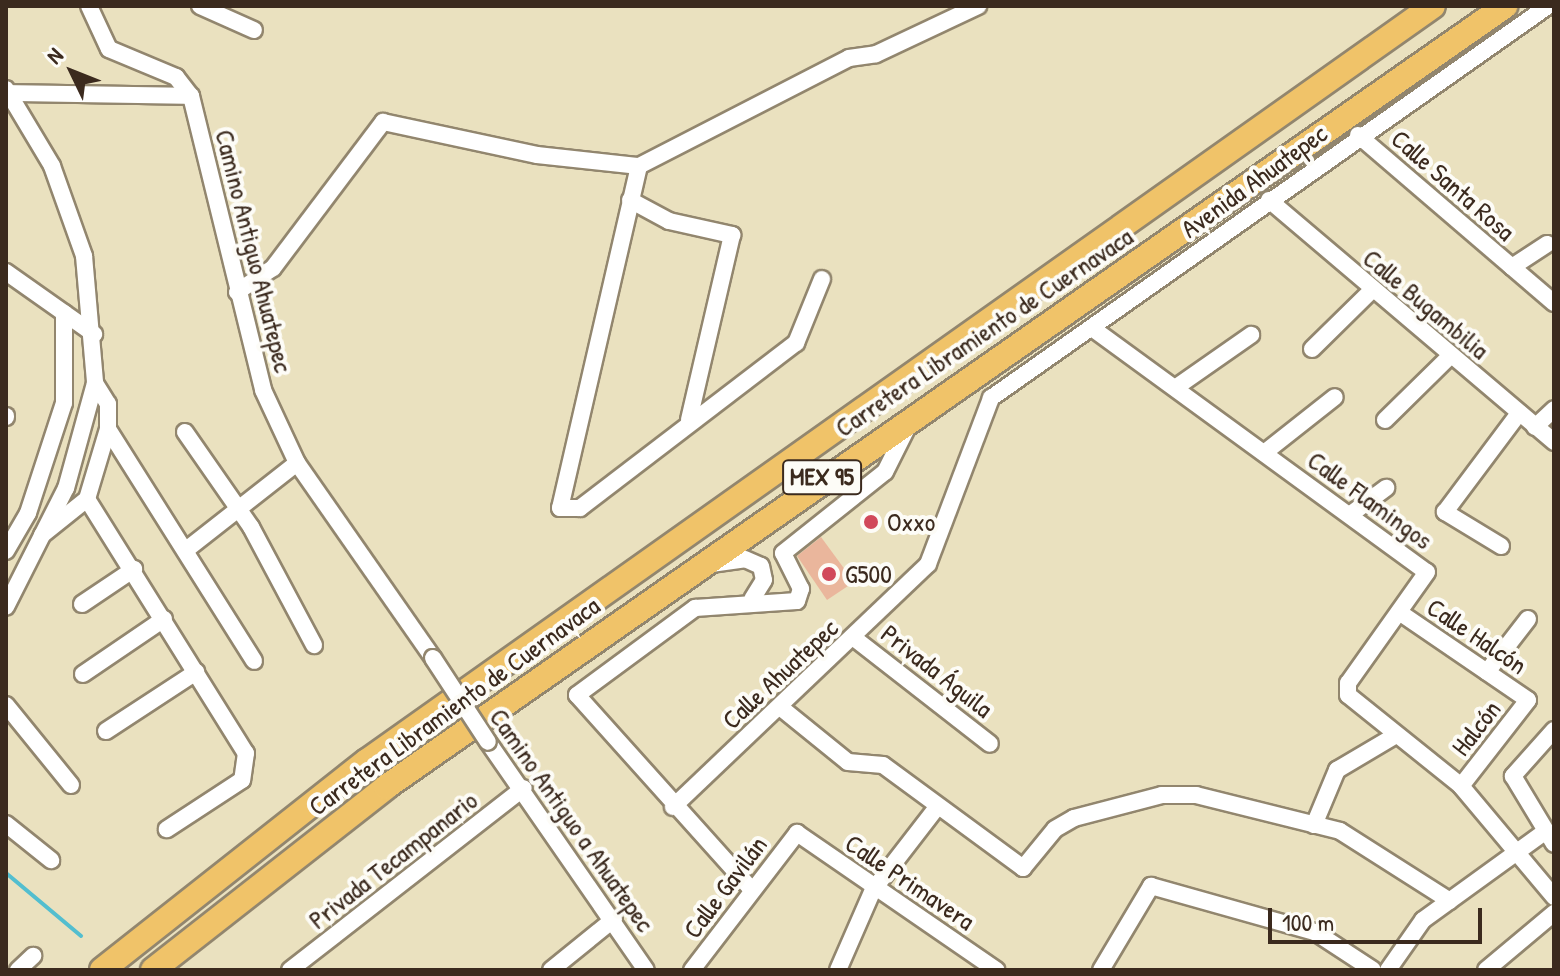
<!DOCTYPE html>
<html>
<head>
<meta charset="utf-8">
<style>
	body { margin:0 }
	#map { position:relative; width:1560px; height:976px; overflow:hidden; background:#eae1bf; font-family:"Patrick Hand",sans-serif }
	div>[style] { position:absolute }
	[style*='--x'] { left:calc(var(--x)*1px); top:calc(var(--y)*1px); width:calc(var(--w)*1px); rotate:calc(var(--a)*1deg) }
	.stream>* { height:4px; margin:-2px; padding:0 2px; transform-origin:2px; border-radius:2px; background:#53becf }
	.building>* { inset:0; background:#eab69c }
	.roads { filter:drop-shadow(2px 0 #92866e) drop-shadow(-2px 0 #92866e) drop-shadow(0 2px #92866e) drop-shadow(0 -2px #92866e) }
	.minor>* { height:16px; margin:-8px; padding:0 8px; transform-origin:8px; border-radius:8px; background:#fff }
	.highway>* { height:24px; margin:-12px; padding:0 12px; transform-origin:12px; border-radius:12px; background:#f0c369 }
	.bridges { filter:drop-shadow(2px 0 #92866e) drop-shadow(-2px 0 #92866e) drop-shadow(0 2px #92866e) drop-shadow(0 -2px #92866e) }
	.minor-bridge>* { height:16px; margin:-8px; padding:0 8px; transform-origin:8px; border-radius:8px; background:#fff }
	.dots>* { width:22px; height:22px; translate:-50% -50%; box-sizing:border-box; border:4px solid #fdfcf7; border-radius:50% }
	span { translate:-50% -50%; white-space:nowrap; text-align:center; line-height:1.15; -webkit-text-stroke:8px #fdfcf7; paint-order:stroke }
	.shield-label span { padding:2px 6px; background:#fdfcf7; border:2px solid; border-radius:6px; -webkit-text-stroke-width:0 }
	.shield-label { font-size:24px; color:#3b2a1e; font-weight:700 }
	.street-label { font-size:26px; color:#3b2a1e }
	.poi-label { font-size:26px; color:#3b2a1e }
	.left { translate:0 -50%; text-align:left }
	.frame { position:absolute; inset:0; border:8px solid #3b2a1e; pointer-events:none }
	.north { position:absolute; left:32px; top:32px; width:80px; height:80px; -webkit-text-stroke:6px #fdfcf7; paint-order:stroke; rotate:313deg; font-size:22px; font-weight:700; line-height:32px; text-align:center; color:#3b2a1e }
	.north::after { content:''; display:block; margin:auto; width:28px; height:36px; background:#3b2a1e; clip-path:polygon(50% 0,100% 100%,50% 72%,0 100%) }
	.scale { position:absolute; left:1268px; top:908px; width:214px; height:36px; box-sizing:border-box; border:4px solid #3b2a1e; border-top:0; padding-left:10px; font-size:24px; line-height:28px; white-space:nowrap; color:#3b2a1e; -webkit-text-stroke:6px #fdfcf7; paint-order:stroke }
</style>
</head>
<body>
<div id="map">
	<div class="stream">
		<div style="--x:6;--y:873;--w:98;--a:40"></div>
	</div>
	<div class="building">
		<div style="clip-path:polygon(821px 537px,854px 582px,827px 600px,797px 556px)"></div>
	</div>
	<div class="roads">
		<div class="minor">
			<div style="--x:89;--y:6;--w:47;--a:65.1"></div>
			<div style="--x:109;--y:49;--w:73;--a:22.7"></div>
			<div style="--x:176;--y:77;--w:24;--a:52"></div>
			<div style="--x:191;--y:96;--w:303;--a:76.2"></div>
			<div style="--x:263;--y:390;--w:81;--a:65"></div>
			<div style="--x:297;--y:463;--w:238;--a:55.1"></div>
			<div style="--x:200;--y:6;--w:59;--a:24"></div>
			<div style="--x:6;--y:89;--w:90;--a:59.1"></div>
			<div style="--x:52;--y:166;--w:96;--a:70.4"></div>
			<div style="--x:84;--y:256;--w:127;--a:85"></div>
			<div style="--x:95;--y:383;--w:109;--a:105.4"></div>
			<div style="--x:66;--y:488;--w:133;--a:116.8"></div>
			<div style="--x:9;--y:93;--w:182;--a:0.9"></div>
			<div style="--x:1358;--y:135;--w:258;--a:40.6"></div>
			<div style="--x:639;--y:166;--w:351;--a:103"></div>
			<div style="--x:560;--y:508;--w:20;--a:0"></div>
			<div style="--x:580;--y:508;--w:272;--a:-37.4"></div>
			<div style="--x:796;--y:343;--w:69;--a:-67.9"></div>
			<div style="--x:630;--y:200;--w:44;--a:28.3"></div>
			<div style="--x:669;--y:221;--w:65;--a:12.5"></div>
			<div style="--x:732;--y:235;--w:190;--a:103.1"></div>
			<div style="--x:1269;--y:200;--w:374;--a:40.3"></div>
			<div style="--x:1512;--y:267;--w:42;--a:-33.3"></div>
			<div style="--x:6;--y:272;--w:108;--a:35.2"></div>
			<div style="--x:237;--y:292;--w:43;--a:-33.7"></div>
			<div style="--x:273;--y:268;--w:183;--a:-53"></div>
			<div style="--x:383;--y:122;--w:157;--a:12.1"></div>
			<div style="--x:537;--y:155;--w:103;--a:6.2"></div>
			<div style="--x:639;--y:166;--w:236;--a:-27.2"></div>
			<div style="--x:849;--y:58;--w:27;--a:-8"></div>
			<div style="--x:876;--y:54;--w:113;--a:-25.2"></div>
			<div style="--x:1092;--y:328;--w:414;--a:36.1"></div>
			<div style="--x:1427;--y:572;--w:136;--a:125.4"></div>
			<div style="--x:1348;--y:683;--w:12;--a:90"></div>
			<div style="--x:1348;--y:695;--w:145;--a:38.8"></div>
			<div style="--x:1461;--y:786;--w:145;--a:50"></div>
			<div style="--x:1312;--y:349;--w:84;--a:-44.5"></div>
			<div style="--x:1175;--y:388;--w:93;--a:-34.9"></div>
			<div style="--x:6;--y:417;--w:1;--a:-90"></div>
			<div style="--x:1385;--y:420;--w:90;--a:-44.5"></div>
			<div style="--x:1535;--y:427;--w:26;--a:-43"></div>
			<div style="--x:108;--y:429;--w:274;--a:57.8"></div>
			<div style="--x:185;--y:432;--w:116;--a:55.2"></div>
			<div style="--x:251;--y:527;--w:134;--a:61.9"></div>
			<div style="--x:1264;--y:453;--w:90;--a:-38.3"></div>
			<div style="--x:87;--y:499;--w:300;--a:58"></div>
			<div style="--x:246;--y:753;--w:27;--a:98"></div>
			<div style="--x:242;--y:780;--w:90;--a:146.8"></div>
			<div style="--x:1351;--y:514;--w:44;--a:-36.6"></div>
			<div style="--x:42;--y:535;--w:58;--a:-38.7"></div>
			<div style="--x:87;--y:499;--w:73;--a:-73.3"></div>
			<div style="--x:108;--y:429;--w:25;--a:-90"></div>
			<div style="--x:108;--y:404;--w:25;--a:-122"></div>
			<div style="--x:1501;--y:546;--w:66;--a:-148.7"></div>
			<div style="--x:1445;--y:512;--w:124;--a:-53.2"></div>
			<div style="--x:186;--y:550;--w:141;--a:-38.1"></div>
			<div style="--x:6;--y:551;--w:44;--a:-59.9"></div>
			<div style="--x:28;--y:513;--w:116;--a:-71.9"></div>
			<div style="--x:64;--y:403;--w:90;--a:-90"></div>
			<div style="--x:711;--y:564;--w:34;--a:-8"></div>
			<div style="--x:745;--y:559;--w:17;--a:24"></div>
			<div style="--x:761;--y:566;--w:14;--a:78"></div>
			<div style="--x:764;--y:580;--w:22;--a:122"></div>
			<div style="--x:82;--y:604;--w:63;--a:-33.9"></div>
			<div style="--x:1399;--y:612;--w:156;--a:34.3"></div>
			<div style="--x:1528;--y:700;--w:109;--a:127.9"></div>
			<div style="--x:854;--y:638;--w:172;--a:37.9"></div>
			<div style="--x:1487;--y:672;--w:67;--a:-52.3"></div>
			<div style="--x:83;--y:674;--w:98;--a:-34.2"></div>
			<div style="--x:6;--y:705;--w:103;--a:50.9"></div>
			<div style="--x:780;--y:707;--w:87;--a:39"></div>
			<div style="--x:848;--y:762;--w:35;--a:5"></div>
			<div style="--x:883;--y:765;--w:174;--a:36.3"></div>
			<div style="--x:1023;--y:868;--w:50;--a:-50.6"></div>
			<div style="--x:1055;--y:829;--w:22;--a:-30"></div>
			<div style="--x:1074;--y:818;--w:91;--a:-14.6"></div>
			<div style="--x:1162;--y:795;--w:34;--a:0"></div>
			<div style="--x:1196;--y:795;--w:148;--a:14"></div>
			<div style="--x:1340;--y:831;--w:130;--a:32.5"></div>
			<div style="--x:1554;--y:730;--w:62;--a:131.7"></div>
			<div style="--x:1513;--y:776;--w:79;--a:58.9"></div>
			<div style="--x:106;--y:731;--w:108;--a:-33.2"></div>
			<div style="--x:488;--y:742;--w:277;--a:55.3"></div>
			<div style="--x:673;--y:807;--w:352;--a:-43.6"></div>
			<div style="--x:928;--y:564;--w:178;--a:-69.2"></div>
			<div style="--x:991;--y:398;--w:681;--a:-35.14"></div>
			<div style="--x:6;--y:824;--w:58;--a:38.7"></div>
			<div style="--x:1314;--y:825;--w:60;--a:-67.3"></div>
			<div style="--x:1337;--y:770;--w:69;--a:-30.7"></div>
			<div style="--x:752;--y:890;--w:262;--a:-131.9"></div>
			<div style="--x:577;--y:695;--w:147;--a:-36.4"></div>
			<div style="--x:695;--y:608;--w:102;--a:-3.9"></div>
			<div style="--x:797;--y:601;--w:13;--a:-72"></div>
			<div style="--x:801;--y:589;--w:40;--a:-116.6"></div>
			<div style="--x:783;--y:553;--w:130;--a:-38.5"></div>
			<div style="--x:885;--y:472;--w:56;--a:-63.4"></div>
			<div style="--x:18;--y:970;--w:21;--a:-43"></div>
			<div style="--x:290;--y:970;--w:296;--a:-37.9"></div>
			<div style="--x:551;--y:970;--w:81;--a:-39"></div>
			<div style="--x:692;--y:970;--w:173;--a:-52.5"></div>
			<div style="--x:797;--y:833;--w:242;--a:34.5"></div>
			<div style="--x:838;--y:970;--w:87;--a:-66.4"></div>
			<div style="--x:873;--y:890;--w:106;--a:-52.3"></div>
			<div style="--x:1101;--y:970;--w:98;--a:-59.2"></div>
			<div style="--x:1151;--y:886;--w:170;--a:15.7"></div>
			<div style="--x:1315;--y:932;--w:69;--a:33.2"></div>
			<div style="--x:1388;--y:970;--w:61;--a:-55"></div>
			<div style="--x:1423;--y:920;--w:148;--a:-35.9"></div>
			<div style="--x:1486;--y:970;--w:89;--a:-40"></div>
		</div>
		<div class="highway">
			<div style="--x:102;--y:970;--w:337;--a:-38.3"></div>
			<div style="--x:367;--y:761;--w:1306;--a:-35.31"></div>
			<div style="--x:153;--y:970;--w:296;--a:-38.1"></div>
			<div style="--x:386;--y:787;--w:1365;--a:-34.91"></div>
		</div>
	</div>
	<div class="bridges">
		<div class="minor-bridge">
			<div style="--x:433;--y:658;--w:100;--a:56.8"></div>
		</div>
	</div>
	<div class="dots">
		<div style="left:871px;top:522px;background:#d1495b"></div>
		<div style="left:829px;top:574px;background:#d1495b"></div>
	</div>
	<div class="shield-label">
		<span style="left:822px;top:477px">MEX 95</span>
	</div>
	<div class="street-label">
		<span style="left:1254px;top:181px;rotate:-36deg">Avenida Ahuatepec</span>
		<span style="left:1453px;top:185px;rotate:41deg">Calle Santa Rosa</span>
		<span style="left:254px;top:251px;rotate:76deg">Camino Antiguo Ahuatepec</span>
		<span style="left:1426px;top:304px;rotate:40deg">Calle Bugambilia</span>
		<span style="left:984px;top:332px;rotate:-34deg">Carretera Libramiento de Cuernavaca</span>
		<span style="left:1370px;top:500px;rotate:36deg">Calle Flamingos</span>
		<span style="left:1477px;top:636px;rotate:34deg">Calle Halcón</span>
		<span style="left:937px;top:671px;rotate:38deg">Privada Águila</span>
		<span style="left:780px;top:674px;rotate:-43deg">Calle Ahuatepec</span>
		<span style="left:454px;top:706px;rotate:-36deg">Carretera Libramiento de Cuernavaca</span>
		<span style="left:1476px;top:728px;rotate:-52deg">Halcón</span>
		<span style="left:572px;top:820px;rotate:55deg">Camino Antiguo a Ahuatepec</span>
		<span style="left:393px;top:860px;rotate:-38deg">Privada Tecampanario</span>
		<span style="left:910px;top:882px;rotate:34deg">Calle Primavera</span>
		<span style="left:725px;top:887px;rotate:-53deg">Calle Gavilán</span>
	</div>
	<div class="poi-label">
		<span class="left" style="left:887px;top:522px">Oxxo</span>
		<span class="left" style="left:845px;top:574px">G500</span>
	</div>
	<div class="frame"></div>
	<div class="north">N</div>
	<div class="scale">100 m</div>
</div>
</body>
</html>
